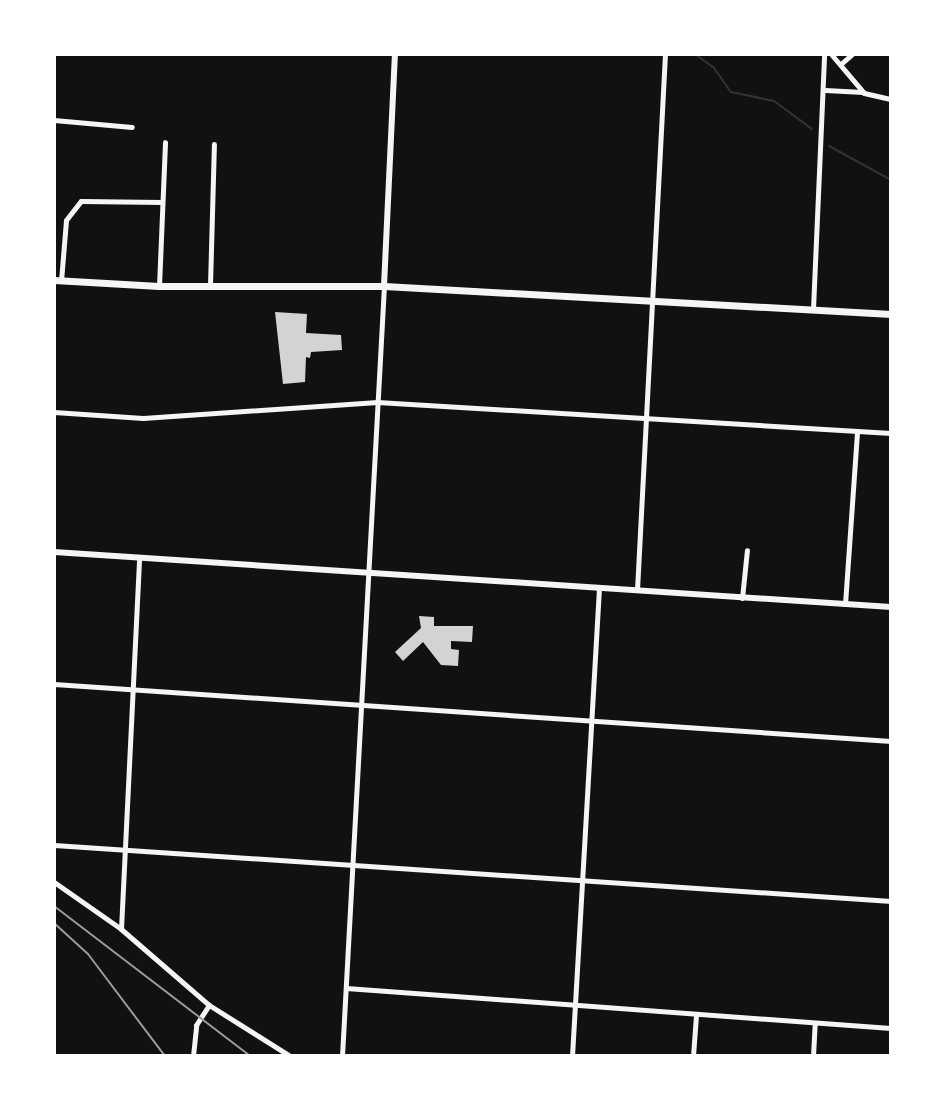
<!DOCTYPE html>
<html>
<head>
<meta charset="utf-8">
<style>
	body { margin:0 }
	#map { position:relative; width:945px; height:1110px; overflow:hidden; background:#111; font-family:Helvetica,sans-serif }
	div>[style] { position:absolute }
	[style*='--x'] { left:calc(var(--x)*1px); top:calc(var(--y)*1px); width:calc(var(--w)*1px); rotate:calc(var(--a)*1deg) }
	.stream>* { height:2px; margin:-1px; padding:0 1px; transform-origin:1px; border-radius:1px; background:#333 }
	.building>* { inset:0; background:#d3d3d3 }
	.minor>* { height:5px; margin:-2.5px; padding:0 2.5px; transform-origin:2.5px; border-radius:2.5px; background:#f5f5f5 }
	.tertiary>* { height:6px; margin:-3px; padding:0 3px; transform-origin:3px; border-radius:3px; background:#f5f5f5 }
	.secondary>* { height:7px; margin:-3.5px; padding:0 3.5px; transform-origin:3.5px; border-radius:3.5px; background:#f5f5f5 }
	.rail>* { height:2px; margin:-1px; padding:0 1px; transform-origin:1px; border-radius:1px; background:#9a9a9a }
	span { translate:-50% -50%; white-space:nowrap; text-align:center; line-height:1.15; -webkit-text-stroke:7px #fff; paint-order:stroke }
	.frame { position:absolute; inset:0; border:56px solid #fff; pointer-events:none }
</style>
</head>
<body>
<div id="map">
	<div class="stream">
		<div style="--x:695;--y:54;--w:24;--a:36"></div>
		<div style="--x:714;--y:68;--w:29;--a:55"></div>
		<div style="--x:731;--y:92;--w:44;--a:11.8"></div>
		<div style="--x:774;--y:101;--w:47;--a:36.4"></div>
		<div style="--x:829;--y:146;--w:71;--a:28.7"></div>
	</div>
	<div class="building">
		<div style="clip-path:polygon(275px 312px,307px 314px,306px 333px,341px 335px,342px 350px,311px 352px,310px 358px,306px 357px,305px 382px,283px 384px)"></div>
		<div style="clip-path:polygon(419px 616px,434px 617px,434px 626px,473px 626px,472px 642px,451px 641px,451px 649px,459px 650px,458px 666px,441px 665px,423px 642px,403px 661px,395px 652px,421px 628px)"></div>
	</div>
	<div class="minor">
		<div style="--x:831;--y:54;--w:51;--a:49.8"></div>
		<div style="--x:864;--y:93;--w:28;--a:13"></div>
		<div style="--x:842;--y:63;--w:13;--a:-42"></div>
		<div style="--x:825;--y:90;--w:38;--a:3"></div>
		<div style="--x:54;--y:120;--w:78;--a:5.1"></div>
		<div style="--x:61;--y:281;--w:61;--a:-85.3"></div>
		<div style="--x:66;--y:220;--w:24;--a:-52"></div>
		<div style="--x:81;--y:201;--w:81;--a:0.7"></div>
		<div style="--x:210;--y:285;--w:141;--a:-88.4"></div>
		<div style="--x:159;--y:286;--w:144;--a:-87.6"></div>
		<div style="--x:813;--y:309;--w:255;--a:-87.5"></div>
		<div style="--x:54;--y:412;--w:89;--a:3.9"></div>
		<div style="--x:143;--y:418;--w:235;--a:-3.9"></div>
		<div style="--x:377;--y:402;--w:515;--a:3.45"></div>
		<div style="--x:637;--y:590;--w:537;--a:-87.01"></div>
		<div style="--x:742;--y:598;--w:48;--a:-84.1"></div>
		<div style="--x:845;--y:604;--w:173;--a:-86"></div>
		<div style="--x:54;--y:684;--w:839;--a:3.9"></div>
		<div style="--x:54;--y:845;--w:839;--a:3.83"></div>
		<div style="--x:54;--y:882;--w:82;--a:35"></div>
		<div style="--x:121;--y:929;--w:116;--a:40.8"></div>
		<div style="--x:209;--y:1005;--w:96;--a:32.2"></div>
		<div style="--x:121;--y:929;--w:371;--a:-87.2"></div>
		<div style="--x:346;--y:988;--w:546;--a:4.2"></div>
		<div style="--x:193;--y:1056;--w:31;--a:-84"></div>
		<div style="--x:196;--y:1025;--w:24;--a:-57"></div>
		<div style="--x:342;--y:1056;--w:771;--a:-86.88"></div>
		<div style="--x:572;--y:1056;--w:469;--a:-86.7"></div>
		<div style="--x:693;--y:1056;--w:41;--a:-85.8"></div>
		<div style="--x:813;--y:1056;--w:33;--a:-87"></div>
	</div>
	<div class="tertiary">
		<div style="--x:384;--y:286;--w:232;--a:-87.3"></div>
		<div style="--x:54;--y:552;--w:839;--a:3.76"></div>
	</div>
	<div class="secondary">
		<div style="--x:54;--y:280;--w:105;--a:3.3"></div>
		<div style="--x:159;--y:286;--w:225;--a:0"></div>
		<div style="--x:384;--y:286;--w:508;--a:3.16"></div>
	</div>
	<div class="rail">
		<div style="--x:54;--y:906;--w:247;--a:37.4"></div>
		<div style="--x:54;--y:923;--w:46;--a:42.4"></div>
		<div style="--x:88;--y:954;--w:128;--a:53"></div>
	</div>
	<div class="frame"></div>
</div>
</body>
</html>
